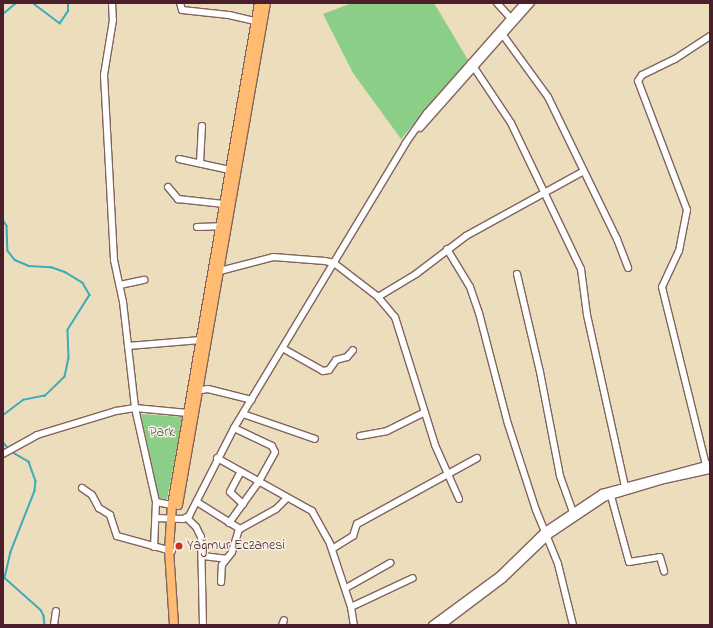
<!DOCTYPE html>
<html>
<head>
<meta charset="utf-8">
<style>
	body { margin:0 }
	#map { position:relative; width:713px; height:628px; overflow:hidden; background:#ecdebc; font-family:"Indie Flower",sans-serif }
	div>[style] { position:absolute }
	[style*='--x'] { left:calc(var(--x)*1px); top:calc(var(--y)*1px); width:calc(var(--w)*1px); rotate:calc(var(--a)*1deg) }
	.green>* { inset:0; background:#8bce87 }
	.stream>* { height:1.5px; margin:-0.75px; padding:0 0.75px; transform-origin:0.75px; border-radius:0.75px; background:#3eaabe }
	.roads { filter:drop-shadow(1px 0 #83625e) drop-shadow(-1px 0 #83625e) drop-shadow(0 1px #83625e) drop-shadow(0 -1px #83625e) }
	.minor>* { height:6px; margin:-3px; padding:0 3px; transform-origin:3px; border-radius:3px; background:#fff }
	.major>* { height:8px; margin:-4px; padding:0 4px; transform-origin:4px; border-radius:4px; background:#ffbb71 }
	.dots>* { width:11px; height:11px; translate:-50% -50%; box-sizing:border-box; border:2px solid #f7f3e8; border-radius:50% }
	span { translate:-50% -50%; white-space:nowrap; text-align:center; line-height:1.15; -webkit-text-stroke:3px #f7f3e8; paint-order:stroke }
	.park-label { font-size:14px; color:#5e5447 }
	.poi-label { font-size:14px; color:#4a1f2b }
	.left { translate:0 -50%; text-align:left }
	.frame { position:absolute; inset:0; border:4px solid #4a1f2b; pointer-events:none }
</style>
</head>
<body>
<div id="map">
	<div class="green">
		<div style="clip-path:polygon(352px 3px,434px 3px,468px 60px,401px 139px,353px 73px,323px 14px)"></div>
		<div style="clip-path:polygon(141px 414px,183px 417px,167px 499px,159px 498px)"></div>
	</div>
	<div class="stream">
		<div style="--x:33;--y:3;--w:34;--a:37"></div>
		<div style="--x:60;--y:23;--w:14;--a:-56"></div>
		<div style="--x:68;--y:11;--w:8;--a:-90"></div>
		<div style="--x:3;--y:14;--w:17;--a:-40"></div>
		<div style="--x:3;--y:220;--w:7;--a:56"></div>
		<div style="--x:7;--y:226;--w:25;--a:88"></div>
		<div style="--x:8;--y:251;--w:11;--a:52"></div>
		<div style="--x:15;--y:260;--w:15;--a:23"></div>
		<div style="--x:29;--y:266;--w:22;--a:3"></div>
		<div style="--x:51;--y:267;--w:15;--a:20"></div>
		<div style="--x:65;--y:272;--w:21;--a:31"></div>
		<div style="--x:83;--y:283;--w:14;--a:60"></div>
		<div style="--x:90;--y:295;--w:41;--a:122.2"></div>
		<div style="--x:68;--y:330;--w:28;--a:88"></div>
		<div style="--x:69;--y:358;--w:19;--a:102"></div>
		<div style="--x:65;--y:377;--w:28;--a:136"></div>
		<div style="--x:45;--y:396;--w:21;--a:169"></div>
		<div style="--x:24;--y:400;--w:26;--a:143"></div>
		<div style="--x:3;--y:442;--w:9;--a:49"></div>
		<div style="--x:12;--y:452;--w:20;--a:30"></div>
		<div style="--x:29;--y:462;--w:20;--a:70"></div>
		<div style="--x:36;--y:481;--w:10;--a:96"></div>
		<div style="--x:35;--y:491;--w:66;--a:111.5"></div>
		<div style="--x:11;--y:552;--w:27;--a:103"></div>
		<div style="--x:5;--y:578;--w:48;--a:41.6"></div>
		<div style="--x:41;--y:610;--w:7;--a:63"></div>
		<div style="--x:44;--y:616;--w:9;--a:84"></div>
	</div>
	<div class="roads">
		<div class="minor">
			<div style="--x:112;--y:3;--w:17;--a:87"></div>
			<div style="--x:113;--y:20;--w:56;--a:99.3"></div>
			<div style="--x:104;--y:75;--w:185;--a:86.9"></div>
			<div style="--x:114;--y:260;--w:43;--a:77.9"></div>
			<div style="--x:123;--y:302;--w:107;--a:83.5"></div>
			<div style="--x:135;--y:408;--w:96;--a:77.4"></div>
			<div style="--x:156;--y:502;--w:45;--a:92.5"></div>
			<div style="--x:180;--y:3;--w:7;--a:74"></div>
			<div style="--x:182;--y:10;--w:47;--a:6.1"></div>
			<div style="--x:229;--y:15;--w:28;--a:13"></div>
			<div style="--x:497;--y:3;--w:24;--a:48"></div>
			<div style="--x:500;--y:31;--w:82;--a:54"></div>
			<div style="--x:548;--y:97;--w:158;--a:64.1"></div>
			<div style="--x:617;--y:239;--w:31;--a:69"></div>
			<div style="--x:471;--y:63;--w:72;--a:56.3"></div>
			<div style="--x:511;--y:123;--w:162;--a:64.4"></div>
			<div style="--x:581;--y:269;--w:46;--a:82.6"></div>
			<div style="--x:587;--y:315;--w:175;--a:77.5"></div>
			<div style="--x:420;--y:128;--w:167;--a:-48.4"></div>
			<div style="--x:179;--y:159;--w:52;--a:12.2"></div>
			<div style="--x:200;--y:163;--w:37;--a:-87"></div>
			<div style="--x:168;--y:187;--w:16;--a:50"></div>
			<div style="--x:178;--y:199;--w:46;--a:6.2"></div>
			<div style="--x:197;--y:227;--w:24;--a:-2"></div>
			<div style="--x:447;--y:249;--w:44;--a:58.8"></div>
			<div style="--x:470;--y:287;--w:28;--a:71"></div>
			<div style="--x:479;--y:313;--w:115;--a:75.4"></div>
			<div style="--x:508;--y:424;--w:90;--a:72"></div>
			<div style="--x:536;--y:510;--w:58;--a:67.8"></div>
			<div style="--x:558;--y:564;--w:63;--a:76.2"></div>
			<div style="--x:216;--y:272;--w:59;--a:-14.7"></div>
			<div style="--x:273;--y:257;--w:52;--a:4.4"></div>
			<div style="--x:325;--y:261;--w:9;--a:13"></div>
			<div style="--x:334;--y:263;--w:56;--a:37.7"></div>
			<div style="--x:378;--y:297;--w:26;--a:50"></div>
			<div style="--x:395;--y:317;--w:134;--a:72.6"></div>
			<div style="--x:435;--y:445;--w:59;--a:66"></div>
			<div style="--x:517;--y:274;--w:101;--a:76.8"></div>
			<div style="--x:540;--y:372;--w:106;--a:79.1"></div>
			<div style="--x:560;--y:476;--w:41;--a:70.3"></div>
			<div style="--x:120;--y:285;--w:25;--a:-12"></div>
			<div style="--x:378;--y:297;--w:44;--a:-31.2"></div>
			<div style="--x:416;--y:274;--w:63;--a:-37.2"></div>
			<div style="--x:466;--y:236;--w:132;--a:-28.9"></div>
			<div style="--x:128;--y:346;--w:73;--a:-4.7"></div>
			<div style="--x:284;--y:349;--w:45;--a:29.4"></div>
			<div style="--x:323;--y:371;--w:6;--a:-9"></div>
			<div style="--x:329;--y:370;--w:12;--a:-55"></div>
			<div style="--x:336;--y:360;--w:11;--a:-15"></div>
			<div style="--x:347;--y:357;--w:9;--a:-49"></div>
			<div style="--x:195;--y:391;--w:13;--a:-9"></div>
			<div style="--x:208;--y:389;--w:45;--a:14"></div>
			<div style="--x:243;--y:414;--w:76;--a:19.1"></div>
			<div style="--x:360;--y:436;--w:27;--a:-10"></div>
			<div style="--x:387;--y:431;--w:42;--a:-26.6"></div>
			<div style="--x:3;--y:454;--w:39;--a:-29"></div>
			<div style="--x:37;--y:435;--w:83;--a:-16.9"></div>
			<div style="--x:116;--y:411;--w:19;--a:-9"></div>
			<div style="--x:135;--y:408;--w:53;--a:5.4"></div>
			<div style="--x:217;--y:458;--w:109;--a:29.2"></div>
			<div style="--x:312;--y:511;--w:38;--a:61"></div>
			<div style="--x:330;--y:544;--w:66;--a:71.6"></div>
			<div style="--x:351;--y:607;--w:18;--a:81"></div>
			<div style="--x:706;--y:465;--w:183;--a:-103.9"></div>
			<div style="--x:662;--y:287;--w:40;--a:-65"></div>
			<div style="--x:679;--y:251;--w:42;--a:-79"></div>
			<div style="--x:687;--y:210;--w:138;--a:-110.8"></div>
			<div style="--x:638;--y:81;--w:7;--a:-56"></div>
			<div style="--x:642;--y:75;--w:37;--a:-26"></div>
			<div style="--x:675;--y:59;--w:42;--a:-33.3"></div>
			<div style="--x:240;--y:473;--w:21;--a:118"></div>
			<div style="--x:230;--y:492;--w:18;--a:43"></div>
			<div style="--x:82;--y:488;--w:12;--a:35"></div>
			<div style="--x:92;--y:495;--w:15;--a:62"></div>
			<div style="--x:99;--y:508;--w:13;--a:32"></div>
			<div style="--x:110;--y:515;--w:22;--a:72"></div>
			<div style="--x:117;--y:536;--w:57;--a:15.3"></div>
			<div style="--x:611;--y:496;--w:68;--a:74.7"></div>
			<div style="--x:629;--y:562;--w:31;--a:-9"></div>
			<div style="--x:660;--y:557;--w:15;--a:74"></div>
			<div style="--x:156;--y:502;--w:16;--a:11"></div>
			<div style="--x:197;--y:502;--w:51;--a:32.1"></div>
			<div style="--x:240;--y:529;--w:41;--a:-29.1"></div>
			<div style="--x:276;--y:509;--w:14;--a:-45"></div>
			<div style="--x:156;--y:518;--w:27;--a:2"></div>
			<div style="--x:183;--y:519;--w:7;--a:-27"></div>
			<div style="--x:189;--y:516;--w:99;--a:-62.9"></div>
			<div style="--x:234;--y:428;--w:332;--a:-58.9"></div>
			<div style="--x:405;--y:144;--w:38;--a:-55"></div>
			<div style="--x:427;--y:113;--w:147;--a:-48.6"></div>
			<div style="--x:187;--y:518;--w:13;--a:45"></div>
			<div style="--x:196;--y:527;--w:11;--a:63"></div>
			<div style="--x:201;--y:537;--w:88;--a:88.7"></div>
			<div style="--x:229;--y:523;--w:49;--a:-54.1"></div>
			<div style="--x:258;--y:483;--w:35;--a:-61"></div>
			<div style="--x:275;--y:452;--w:7;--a:-117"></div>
			<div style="--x:272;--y:446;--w:42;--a:-154.7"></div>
			<div style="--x:332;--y:549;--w:25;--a:-32"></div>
			<div style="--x:353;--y:536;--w:13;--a:-72"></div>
			<div style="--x:357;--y:524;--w:137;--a:-28.8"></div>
			<div style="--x:203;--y:556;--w:23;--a:7"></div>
			<div style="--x:221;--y:582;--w:17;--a:-87"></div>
			<div style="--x:222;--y:565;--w:16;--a:-52"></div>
			<div style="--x:232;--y:552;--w:24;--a:-73"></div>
			<div style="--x:346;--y:588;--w:51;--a:-29.6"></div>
			<div style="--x:351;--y:607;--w:68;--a:-25.1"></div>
			<div style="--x:54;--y:625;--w:14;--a:-82"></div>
			<div style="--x:282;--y:625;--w:5;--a:-68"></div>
			<div style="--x:432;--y:625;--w:84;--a:-36.3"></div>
			<div style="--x:500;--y:575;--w:63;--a:-44.4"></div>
			<div style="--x:545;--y:531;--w:69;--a:-33.7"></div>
			<div style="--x:602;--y:493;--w:112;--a:-15"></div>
			<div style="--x:442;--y:625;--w:76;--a:-37"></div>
			<div style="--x:503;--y:579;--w:64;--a:-43.7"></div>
			<div style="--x:549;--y:535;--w:66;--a:-33.9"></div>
			<div style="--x:604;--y:498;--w:63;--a:-16.7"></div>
			<div style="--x:664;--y:480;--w:47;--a:-12.3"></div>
		</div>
		<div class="major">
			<div style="--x:178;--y:505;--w:510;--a:-80.06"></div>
			<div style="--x:174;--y:625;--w:75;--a:-93.8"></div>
			<div style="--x:169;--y:550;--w:45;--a:-86.2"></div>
			<div style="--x:172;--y:505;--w:509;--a:-80.17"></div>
		</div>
	</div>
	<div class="dots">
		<div style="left:179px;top:546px;background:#c8321e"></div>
	</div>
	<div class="park-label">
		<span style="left:162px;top:433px">Park</span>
	</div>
	<div class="poi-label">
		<span class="left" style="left:187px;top:546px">Yağmur Eczanesi</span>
	</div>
	<div class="frame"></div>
</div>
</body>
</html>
